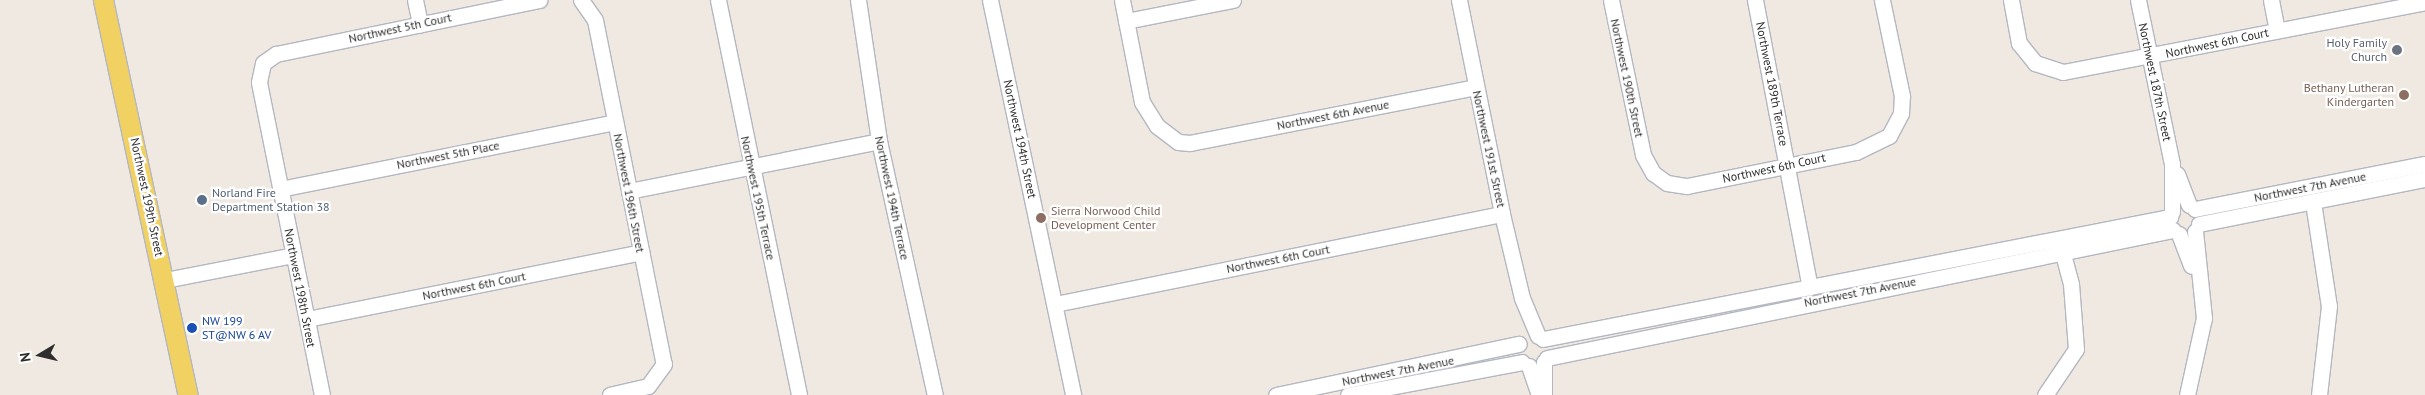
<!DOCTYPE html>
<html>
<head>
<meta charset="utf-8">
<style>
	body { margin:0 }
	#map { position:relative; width:2425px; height:395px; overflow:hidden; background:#efe9e1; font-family:"PT Sans",sans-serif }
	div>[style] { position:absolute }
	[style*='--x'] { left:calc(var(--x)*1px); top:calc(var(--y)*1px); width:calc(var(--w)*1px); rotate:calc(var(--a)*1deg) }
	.roads { filter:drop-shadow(1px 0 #b4b7c1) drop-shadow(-1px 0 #b4b7c1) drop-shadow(0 1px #b4b7c1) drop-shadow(0 -1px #b4b7c1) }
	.minor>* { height:15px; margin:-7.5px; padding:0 7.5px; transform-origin:7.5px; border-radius:7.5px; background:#fff }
	.major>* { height:19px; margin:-9.5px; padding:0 9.5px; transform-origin:9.5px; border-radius:9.5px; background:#f2d163 }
	.dots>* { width:14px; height:14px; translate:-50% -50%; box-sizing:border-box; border:2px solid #fff; border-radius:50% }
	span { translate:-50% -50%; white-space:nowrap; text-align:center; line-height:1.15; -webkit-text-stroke:4.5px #fff; paint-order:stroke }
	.street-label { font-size:12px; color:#2e2e2e }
	.worship-label { font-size:12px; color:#5b616d }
	.right { translate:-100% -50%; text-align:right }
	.education-label { font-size:12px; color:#785e54 }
	.left { translate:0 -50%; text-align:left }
	.service-label { font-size:12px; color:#4e5e75 }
	.transit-label { font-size:12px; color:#164399 }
	.north { position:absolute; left:15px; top:330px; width:50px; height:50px; -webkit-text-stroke:4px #fff; paint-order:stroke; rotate:261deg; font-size:14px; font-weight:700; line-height:20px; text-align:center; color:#2e2e2e }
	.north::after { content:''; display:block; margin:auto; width:18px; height:22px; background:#2e2e2e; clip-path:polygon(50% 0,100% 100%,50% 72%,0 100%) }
</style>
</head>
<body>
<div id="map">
	<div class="roads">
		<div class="minor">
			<div style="--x:415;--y:0;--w:25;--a:78"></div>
			<div style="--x:581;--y:0;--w:24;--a:55"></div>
			<div style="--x:595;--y:20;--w:351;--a:78.7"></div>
			<div style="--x:664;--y:364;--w:27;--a:126"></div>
			<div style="--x:648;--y:386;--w:39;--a:167"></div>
			<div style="--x:718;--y:0;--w:403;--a:78.4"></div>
			<div style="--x:858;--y:0;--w:143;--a:81.5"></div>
			<div style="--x:879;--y:141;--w:260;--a:77.6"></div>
			<div style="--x:990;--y:0;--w:404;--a:78.1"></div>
			<div style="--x:1122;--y:0;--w:104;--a:78.9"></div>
			<div style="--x:1142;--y:102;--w:28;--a:58"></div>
			<div style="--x:1157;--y:126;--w:26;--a:37"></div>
			<div style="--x:1178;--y:142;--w:12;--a:5"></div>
			<div style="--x:1190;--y:143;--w:291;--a:-11.1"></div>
			<div style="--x:1459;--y:0;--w:218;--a:78.6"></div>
			<div style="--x:1502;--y:214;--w:86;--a:76.6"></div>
			<div style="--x:1522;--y:298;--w:41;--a:67.2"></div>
			<div style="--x:1611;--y:0;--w:158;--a:78.3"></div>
			<div style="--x:1643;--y:155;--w:21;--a:61"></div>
			<div style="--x:1653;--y:173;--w:17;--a:36"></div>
			<div style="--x:1667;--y:183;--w:20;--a:9"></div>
			<div style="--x:1687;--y:186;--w:172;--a:-11.4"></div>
			<div style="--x:1856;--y:152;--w:37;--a:-26"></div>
			<div style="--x:1889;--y:136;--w:26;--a:-62"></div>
			<div style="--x:1901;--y:113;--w:17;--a:-87"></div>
			<div style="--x:1902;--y:96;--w:98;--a:-101.8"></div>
			<div style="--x:1755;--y:0;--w:292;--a:79.2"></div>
			<div style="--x:2011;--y:0;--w:44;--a:79.5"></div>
			<div style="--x:2019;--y:43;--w:26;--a:51"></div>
			<div style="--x:2035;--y:63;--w:29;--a:18"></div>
			<div style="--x:2063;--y:72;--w:369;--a:-10.9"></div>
			<div style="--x:2138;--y:0;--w:167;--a:78.3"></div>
			<div style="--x:2172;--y:164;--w:48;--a:90"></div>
			<div style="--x:2271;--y:0;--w:31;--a:79"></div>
			<div style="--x:1126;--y:21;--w:109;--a:-11.1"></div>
			<div style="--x:2177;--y:174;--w:33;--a:69"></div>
			<div style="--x:280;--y:189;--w:342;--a:-11.3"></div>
			<div style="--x:629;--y:191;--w:255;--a:-11.3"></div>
			<div style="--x:2313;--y:202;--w:105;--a:81.3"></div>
			<div style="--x:2329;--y:306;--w:90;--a:96.4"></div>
			<div style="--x:2195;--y:209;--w:234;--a:-11.1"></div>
			<div style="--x:2199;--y:224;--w:230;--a:-11.3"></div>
			<div style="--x:2179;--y:234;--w:34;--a:69"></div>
			<div style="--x:165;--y:280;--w:131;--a:-11"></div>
			<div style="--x:1055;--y:304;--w:456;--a:-11.4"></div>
			<div style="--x:307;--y:319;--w:341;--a:-11.3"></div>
			<div style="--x:1543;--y:339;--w:639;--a:-11.01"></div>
			<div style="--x:1547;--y:358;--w:639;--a:-11.56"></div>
			<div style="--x:1544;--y:362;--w:33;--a:90"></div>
			<div style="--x:1529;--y:366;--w:31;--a:71"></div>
			<div style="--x:322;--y:395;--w:319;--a:-101.4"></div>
			<div style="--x:259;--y:82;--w:19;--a:-78"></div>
			<div style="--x:263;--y:63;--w:16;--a:-35"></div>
			<div style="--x:276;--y:54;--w:269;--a:-11.6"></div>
			<div style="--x:1276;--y:395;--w:248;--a:-11.9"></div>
			<div style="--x:1348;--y:395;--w:177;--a:-10.7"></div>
			<div style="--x:2045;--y:395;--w:55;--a:-56"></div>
			<div style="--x:2076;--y:349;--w:65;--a:-94.4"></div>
			<div style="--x:2071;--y:284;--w:34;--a:-105"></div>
			<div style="--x:2187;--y:395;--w:79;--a:-77.6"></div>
			<div style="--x:2204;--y:318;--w:87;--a:-95.9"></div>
		</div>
		<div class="major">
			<div style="--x:103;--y:0;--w:404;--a:77.9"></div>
		</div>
	</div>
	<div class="dots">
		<div style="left:2397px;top:50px;background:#6b7280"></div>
		<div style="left:2404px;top:95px;background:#8d6e63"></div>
		<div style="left:202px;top:200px;background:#5c6f8a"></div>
		<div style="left:1041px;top:218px;background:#8d6e63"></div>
		<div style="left:192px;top:328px;background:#1a4fb4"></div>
	</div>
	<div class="street-label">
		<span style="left:400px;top:28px;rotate:-12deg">Northwest 5th Court</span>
		<span style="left:2217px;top:43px;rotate:-12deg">Northwest 6th Court</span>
		<span style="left:1627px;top:78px;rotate:78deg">Northwest 190th Street</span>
		<span style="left:2155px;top:82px;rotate:78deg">Northwest 187th Street</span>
		<span style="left:1772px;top:84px;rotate:79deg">Northwest 189th Terrace</span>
		<span style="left:1333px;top:115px;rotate:-11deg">Northwest 6th Avenue</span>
		<span style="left:1020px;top:139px;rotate:78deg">Northwest 194th Street</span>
		<span style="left:1489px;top:149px;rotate:78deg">Northwest 191st Street</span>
		<span style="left:448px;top:155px;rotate:-11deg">Northwest 5th Place</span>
		<span style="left:1774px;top:168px;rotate:-12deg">Northwest 6th Court</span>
		<span style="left:2310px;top:187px;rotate:-11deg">Northwest 7th Avenue</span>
		<span style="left:629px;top:193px;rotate:79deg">Northwest 196th Street</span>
		<span style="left:147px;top:197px;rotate:78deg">Northwest 199th Street</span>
		<span style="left:758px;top:198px;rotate:78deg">Northwest 195th Terrace</span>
		<span style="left:892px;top:198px;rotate:78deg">Northwest 194th Terrace</span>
		<span style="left:1278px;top:259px;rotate:-11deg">Northwest 6th Court</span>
		<span style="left:474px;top:286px;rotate:-11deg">Northwest 6th Court</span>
		<span style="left:300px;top:288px;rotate:79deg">Northwest 198th Street</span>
		<span style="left:1860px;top:292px;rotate:-11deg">Northwest 7th Avenue</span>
		<span style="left:1398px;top:371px;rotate:-11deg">Northwest 7th Avenue</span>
	</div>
	<div class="worship-label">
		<span class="right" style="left:2387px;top:50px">Holy Family<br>Church</span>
	</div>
	<div class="education-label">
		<span class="right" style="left:2394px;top:95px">Bethany Lutheran<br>Kindergarten</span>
		<span class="left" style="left:1051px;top:218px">Sierra Norwood Child<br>Development Center</span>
	</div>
	<div class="service-label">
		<span class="left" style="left:212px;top:200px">Norland Fire<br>Department Station 38</span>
	</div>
	<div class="transit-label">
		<span class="left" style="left:202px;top:328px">NW 199<br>ST@NW 6 AV</span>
	</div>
	<div class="north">N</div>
</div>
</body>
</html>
